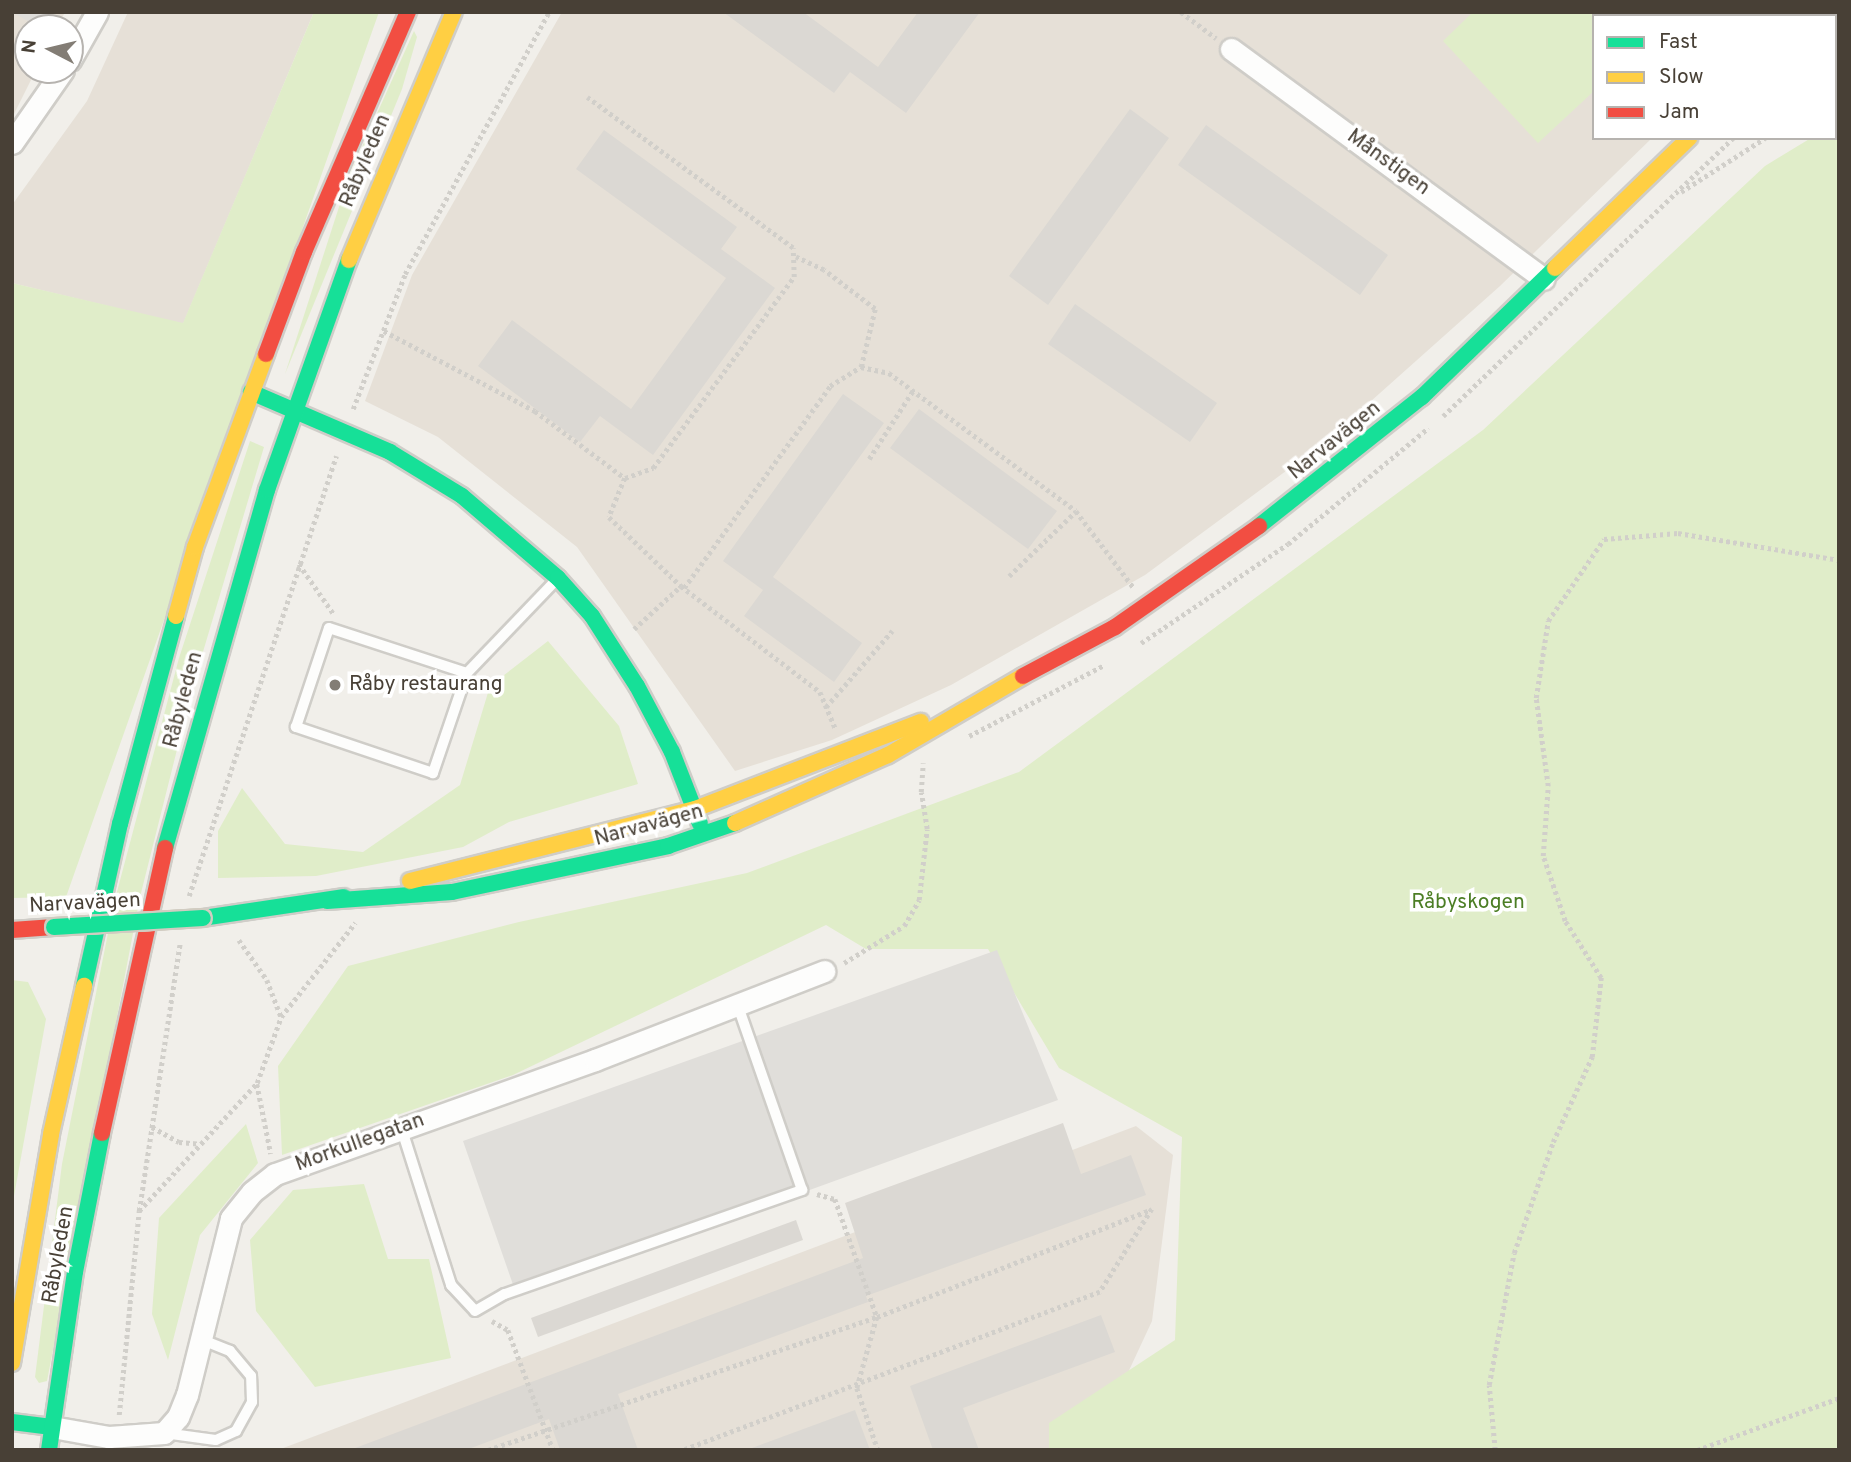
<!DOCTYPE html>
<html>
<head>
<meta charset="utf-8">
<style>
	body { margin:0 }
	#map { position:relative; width:1851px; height:1462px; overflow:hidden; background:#f1efea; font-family:Overpass,sans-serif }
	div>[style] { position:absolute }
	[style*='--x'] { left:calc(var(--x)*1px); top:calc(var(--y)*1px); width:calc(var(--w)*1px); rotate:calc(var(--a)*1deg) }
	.residential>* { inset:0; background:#e6e0d7 }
	.green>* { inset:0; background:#e0edc9 }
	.parking>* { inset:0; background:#e0deda }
	.building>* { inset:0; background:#dbd8d3 }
	.path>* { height:4.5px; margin-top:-2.25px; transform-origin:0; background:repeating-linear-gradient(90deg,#d1cfca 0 3.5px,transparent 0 7px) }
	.roads { filter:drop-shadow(2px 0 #cfcdc8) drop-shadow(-2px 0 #cfcdc8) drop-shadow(0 2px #cfcdc8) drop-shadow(0 -2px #cfcdc8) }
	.lane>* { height:10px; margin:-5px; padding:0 5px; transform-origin:5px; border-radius:5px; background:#fdfdfc }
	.street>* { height:21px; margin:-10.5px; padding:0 10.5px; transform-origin:10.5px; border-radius:10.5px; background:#fdfdfc }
	.fast>* { height:16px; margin:-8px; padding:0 8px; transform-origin:8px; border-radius:8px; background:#16e098 }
	.slow>* { height:16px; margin:-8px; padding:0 8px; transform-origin:8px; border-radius:8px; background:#ffcf43 }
	.jam>* { height:16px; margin:-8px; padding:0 8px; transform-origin:8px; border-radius:8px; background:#f24e42 }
	.bridges { filter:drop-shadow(2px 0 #d1ccc1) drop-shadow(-2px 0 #d1ccc1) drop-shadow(0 2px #d1ccc1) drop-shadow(0 -2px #d1ccc1) }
	.fast-bridge>* { height:16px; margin:-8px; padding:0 8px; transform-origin:8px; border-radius:8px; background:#16e098 }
	.dots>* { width:19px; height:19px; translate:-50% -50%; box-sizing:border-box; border:4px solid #fff; border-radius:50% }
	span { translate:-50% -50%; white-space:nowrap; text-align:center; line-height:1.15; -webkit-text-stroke:7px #fff; paint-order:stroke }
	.street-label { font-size:21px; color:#484036 }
	.poi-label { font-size:21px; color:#484036 }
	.left { translate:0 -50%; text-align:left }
	.park-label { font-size:21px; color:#4c7e25 }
	.frame { position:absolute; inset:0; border:14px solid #484036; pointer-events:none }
	.legend { position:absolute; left:1592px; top:14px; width:245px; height:126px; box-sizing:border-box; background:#fff; border:2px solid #b6b3af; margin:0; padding:9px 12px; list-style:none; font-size:21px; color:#484036 }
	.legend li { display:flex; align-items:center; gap:14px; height:35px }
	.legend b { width:35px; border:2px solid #b6b3af }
	.north { position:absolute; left:14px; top:14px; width:70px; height:70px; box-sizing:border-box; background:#fff; border:2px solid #b6b3af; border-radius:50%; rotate:277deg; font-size:19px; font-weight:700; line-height:28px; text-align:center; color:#484036 }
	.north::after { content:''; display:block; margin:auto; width:24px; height:32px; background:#837d75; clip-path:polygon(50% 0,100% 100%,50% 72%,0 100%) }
</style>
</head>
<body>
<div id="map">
	<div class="residential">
		<div style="clip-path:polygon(12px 12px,65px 12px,57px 28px,28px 28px,28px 70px,36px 70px,12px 118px)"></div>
		<div style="clip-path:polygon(128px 12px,314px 12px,183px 324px,12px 283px,12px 205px,87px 101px)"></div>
		<div style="clip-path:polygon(562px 12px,1781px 12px,1594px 16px,1594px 138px,1652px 138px,1500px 286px,1324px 443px,1145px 575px,951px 685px,832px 740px,735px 771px,577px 547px,438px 437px,365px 401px,412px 275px)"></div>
		<div style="clip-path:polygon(1136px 1126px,1173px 1155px,1152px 1321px,1092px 1450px,278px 1450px)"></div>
	</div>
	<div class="green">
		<div style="clip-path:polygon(314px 12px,379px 12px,66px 897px,12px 898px,12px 283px,183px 323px)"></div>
		<div style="clip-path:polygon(1473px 12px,1679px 12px,1594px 16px,1594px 91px,1538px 143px,1443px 41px)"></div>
		<div style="clip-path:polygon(414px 31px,417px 37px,402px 89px,285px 374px,349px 176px)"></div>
		<div style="clip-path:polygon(1839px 122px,1839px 1450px,1049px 1450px,1049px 1423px,1175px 1340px,1182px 1137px,1059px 1068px,988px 949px,866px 949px,826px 925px,513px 1075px,282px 1155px,278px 1066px,348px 966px,519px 922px,747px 873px,1019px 772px,1483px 430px,1765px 166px,1811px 138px,1835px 138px)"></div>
		<div style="clip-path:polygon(250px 441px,264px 447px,194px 682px,140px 897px,47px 1381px,39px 1383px,35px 1377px,62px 1164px,114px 903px,179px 658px)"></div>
		<div style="clip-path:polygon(548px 641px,619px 726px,638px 784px,509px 822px,463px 847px,316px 876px,218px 878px,218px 831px,242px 788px,285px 844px,363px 852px,460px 785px,490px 686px)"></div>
		<div style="clip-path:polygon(12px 980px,28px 982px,46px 1019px,12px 1207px)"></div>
		<div style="clip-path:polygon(246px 1124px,258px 1163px,200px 1235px,168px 1360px,152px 1314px,159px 1218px)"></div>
		<div style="clip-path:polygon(364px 1184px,388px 1259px,429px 1259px,451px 1358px,315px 1387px,256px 1311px,250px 1240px,293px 1190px)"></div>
	</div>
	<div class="parking">
		<div style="clip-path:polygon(12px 12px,49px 12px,40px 28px)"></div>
		<div style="clip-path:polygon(997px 950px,1058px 1100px,517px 1296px,463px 1141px)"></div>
	</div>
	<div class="building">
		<div style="clip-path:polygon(723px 12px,803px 12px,878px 67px,918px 12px,980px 12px,906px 113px,850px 72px,834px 93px)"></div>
		<div style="clip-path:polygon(1130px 109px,1169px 138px,1048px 305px,1009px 276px)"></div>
		<div style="clip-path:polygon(1206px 125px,1388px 255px,1360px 295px,1178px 165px)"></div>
		<div style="clip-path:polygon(604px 130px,737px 227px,721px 249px,775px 288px,653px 455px,600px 416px,580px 442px,478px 366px,512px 320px,631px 409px,726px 278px,576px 169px)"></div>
		<div style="clip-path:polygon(1075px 304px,1217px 403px,1190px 442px,1048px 344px)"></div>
		<div style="clip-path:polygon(843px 394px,884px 423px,773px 577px,862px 643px,834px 682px,744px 616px,763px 590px,723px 561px)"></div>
		<div style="clip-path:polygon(919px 409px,1057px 511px,1028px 549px,890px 448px)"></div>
		<div style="clip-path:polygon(1063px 1123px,1081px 1174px,1131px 1155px,1146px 1195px,866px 1296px,868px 1302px,618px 1394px,638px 1450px,560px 1450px,549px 1419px,466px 1450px,350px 1450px,863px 1258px,845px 1203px)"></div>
		<div style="clip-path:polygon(796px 1220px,803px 1240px,538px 1337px,531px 1318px)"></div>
		<div style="clip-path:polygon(1101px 1315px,1115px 1352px,963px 1408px,979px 1450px,933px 1450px,910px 1386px)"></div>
		<div style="clip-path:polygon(855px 1410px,870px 1450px,752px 1450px,752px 1448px)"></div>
	</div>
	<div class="path">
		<div style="--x:1181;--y:12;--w:44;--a:36.6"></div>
		<div style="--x:1835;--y:40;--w:5;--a:-37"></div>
		<div style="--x:1835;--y:94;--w:5;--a:-37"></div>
		<div style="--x:1681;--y:192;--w:100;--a:-32.7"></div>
		<div style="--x:384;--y:331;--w:171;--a:27.9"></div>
		<div style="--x:535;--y:411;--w:112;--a:36.7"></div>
		<div style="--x:625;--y:478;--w:30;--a:-20"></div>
		<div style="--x:653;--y:468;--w:237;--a:-53.6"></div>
		<div style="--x:794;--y:277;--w:29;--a:-92"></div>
		<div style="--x:793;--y:248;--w:255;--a:-143.8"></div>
		<div style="--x:861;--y:367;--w:29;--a:12"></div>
		<div style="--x:889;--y:373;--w:232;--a:36.4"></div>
		<div style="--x:1076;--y:511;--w:95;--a:53.1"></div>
		<div style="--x:353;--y:409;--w:145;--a:-68.9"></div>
		<div style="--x:405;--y:274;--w:299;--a:-61.2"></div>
		<div style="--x:1443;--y:416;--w:402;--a:-43.8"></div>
		<div style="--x:869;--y:459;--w:83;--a:-57.3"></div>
		<div style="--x:625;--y:478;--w:42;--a:112.3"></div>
		<div style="--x:609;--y:517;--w:100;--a:43.8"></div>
		<div style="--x:681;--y:586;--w:175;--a:37.3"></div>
		<div style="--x:820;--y:692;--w:39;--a:67"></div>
		<div style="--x:299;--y:564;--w:60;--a:55.2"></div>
		<div style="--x:1009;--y:576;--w:93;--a:-44.1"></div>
		<div style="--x:684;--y:588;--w:249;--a:-54.1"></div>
		<div style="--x:830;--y:386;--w:36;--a:-32"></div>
		<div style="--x:861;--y:367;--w:60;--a:-76.4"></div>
		<div style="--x:875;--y:309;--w:64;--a:-142.6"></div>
		<div style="--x:824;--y:270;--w:31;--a:-155"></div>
		<div style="--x:634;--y:629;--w:64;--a:-42.5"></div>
		<div style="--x:1141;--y:643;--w:177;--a:-34"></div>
		<div style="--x:1288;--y:544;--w:182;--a:-39.6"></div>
		<div style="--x:826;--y:707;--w:101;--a:-49"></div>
		<div style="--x:969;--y:736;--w:153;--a:-27.7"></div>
		<div style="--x:189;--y:896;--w:464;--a:-71.5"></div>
		<div style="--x:239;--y:940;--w:49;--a:55"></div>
		<div style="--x:267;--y:980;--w:40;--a:69"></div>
		<div style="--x:844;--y:963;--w:70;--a:-31.7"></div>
		<div style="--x:904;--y:926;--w:30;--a:-60"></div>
		<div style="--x:919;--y:900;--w:71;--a:-83.6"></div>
		<div style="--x:927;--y:829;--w:37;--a:-99"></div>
		<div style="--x:921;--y:792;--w:29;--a:-86"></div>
		<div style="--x:257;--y:1084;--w:71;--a:78.7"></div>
		<div style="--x:152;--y:1127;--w:31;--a:29"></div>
		<div style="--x:179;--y:1142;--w:21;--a:5"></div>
		<div style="--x:817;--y:1194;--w:19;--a:16"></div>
		<div style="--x:835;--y:1199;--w:125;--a:70.4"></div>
		<div style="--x:877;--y:1317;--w:74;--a:105.7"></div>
		<div style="--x:857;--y:1388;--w:65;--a:71.3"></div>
		<div style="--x:139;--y:1211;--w:271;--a:-81.3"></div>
		<div style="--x:492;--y:1321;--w:18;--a:29"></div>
		<div style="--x:508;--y:1330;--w:128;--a:69.4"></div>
		<div style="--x:119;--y:1415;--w:205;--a:-84.4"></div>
		<div style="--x:139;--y:1211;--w:174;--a:-47.3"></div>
		<div style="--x:257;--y:1083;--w:70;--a:-70"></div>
		<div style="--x:281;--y:1017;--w:120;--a:-51.8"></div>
		<div style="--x:488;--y:1450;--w:411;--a:-18.9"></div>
		<div style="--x:877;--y:1317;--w:295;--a:-21.4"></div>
		<div style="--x:1152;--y:1209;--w:98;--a:122.1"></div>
		<div style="--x:1100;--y:1292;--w:444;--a:159.2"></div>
		<div style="--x:1495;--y:1450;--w:65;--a:-95.3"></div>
		<div style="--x:1489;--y:1385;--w:134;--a:-79.3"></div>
		<div style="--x:1514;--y:1253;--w:118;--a:-70.6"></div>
		<div style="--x:1553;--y:1142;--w:94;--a:-65.4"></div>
		<div style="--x:1592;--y:1057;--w:80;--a:-83.5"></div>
		<div style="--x:1601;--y:978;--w:67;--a:-122.3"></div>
		<div style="--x:1565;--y:921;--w:69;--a:-108.7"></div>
		<div style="--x:1543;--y:856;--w:70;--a:-85.9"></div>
		<div style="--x:1548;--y:786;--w:89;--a:-97.8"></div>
		<div style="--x:1536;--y:698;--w:78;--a:-81.1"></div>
		<div style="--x:1548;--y:621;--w:99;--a:-55.7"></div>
		<div style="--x:1604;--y:539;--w:74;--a:-4.6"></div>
		<div style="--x:1678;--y:533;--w:163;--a:9.5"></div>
		<div style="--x:1697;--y:1450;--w:151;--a:-20.1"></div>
	</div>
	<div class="roads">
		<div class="lane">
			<div style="--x:467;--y:673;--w:106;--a:108.8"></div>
			<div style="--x:433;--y:773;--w:145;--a:-161.4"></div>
			<div style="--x:296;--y:727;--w:104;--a:-71.6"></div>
			<div style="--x:329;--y:628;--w:145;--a:18.1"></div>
			<div style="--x:467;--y:673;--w:132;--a:-46.2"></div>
			<div style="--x:401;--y:1127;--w:166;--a:72.4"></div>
			<div style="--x:451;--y:1285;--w:35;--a:47"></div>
			<div style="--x:475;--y:1311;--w:34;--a:-30"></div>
			<div style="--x:505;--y:1294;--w:315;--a:-19.3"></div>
			<div style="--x:802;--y:1190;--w:195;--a:-109.2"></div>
			<div style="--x:164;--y:1433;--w:52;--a:7.7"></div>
			<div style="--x:216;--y:1440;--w:22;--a:-24"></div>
			<div style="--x:236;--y:1431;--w:33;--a:-61"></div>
			<div style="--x:252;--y:1402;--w:26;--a:-92"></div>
			<div style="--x:251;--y:1376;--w:33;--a:-130"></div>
			<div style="--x:230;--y:1351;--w:32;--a:-158"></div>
		</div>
		<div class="street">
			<div style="--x:1231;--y:49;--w:388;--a:36.3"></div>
			<div style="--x:70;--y:60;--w:55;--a:-60.6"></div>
			<div style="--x:12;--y:143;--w:89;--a:-55.1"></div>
			<div style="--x:52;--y:1427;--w:58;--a:10"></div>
			<div style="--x:109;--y:1437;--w:55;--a:-4.2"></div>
			<div style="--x:164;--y:1433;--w:21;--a:-49"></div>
			<div style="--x:178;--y:1417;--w:24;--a:-68"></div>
			<div style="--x:187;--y:1395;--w:182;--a:-76"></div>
			<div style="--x:231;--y:1218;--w:33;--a:-51"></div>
			<div style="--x:252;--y:1192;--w:29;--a:-38"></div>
			<div style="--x:275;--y:1174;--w:340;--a:-19.6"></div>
			<div style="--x:595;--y:1060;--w:246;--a:-21.2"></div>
		</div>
		<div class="fast">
			<div style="--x:251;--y:392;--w:151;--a:23.3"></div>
			<div style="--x:390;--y:452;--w:84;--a:31.4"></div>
			<div style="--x:462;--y:496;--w:126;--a:40.5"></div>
			<div style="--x:558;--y:578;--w:51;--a:48.2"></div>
			<div style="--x:592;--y:616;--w:83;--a:57.3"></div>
			<div style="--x:637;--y:686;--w:75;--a:62.1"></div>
			<div style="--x:672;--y:752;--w:77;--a:68.7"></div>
			<div style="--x:1259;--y:526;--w:208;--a:-38.4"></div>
			<div style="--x:1422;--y:397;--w:185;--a:-44.1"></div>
			<div style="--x:165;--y:848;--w:372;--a:-74.1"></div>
			<div style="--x:267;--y:490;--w:244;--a:-70.4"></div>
			<div style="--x:327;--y:901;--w:125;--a:-4.1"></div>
			<div style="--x:452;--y:892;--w:221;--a:-12"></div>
			<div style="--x:668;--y:846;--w:71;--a:-18.9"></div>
			<div style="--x:203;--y:918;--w:142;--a:-8.5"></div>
			<div style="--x:84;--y:986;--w:166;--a:-77.5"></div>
			<div style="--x:120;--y:824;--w:215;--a:-74.9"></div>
			<div style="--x:12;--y:1422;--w:40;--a:7.1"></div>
			<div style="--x:49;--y:1450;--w:180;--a:-81.7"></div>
			<div style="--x:75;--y:1272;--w:142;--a:-79"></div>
		</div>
		<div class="slow">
			<div style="--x:1816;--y:16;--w:5;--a:-53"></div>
			<div style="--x:349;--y:260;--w:269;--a:-67.1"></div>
			<div style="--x:1555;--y:268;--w:187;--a:-44.1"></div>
			<div style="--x:176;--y:616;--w:72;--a:-74.6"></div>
			<div style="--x:195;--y:547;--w:206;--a:-69.8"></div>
			<div style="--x:735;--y:823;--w:167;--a:-24"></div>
			<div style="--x:888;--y:755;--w:156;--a:-30.3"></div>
			<div style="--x:410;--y:881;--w:294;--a:-14.2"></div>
			<div style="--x:695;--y:809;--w:242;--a:-21.1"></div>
			<div style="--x:12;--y:1363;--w:232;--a:-80.3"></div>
			<div style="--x:51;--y:1134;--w:152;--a:-77.4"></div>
		</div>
		<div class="jam">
			<div style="--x:266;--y:354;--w:109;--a:-69.6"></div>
			<div style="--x:304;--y:252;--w:262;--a:-66.6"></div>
			<div style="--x:1023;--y:676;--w:104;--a:-28"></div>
			<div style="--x:1115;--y:627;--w:176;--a:-35"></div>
			<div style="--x:12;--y:930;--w:42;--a:-4.1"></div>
			<div style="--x:102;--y:1133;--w:292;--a:-77.5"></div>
		</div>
	</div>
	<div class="bridges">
		<div class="fast-bridge">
			<div style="--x:54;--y:927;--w:149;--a:-3.5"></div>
		</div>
	</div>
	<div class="dots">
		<div style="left:335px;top:685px;background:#837d75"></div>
	</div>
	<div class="street-label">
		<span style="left:366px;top:161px;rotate:-67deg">Råbyleden</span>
		<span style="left:1388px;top:163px;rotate:36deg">Månstigen</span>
		<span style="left:1335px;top:441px;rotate:-39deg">Narvavägen</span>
		<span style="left:184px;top:700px;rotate:-75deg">Råbyleden</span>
		<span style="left:649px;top:826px;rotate:-15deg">Narvavägen</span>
		<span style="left:85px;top:904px;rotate:-3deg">Narvavägen</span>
		<span style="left:360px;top:1143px;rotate:-20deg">Morkullegatan</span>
		<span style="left:59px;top:1255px;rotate:-80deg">Råbyleden</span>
	</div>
	<div class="poi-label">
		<span class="left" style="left:349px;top:685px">Råby restaurang</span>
	</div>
	<div class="park-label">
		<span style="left:1468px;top:903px">Råbyskogen</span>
	</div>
	<div class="frame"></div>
	<ul class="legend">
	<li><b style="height:9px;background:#16e098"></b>Fast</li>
	<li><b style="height:9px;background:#ffcf43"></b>Slow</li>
	<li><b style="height:9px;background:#f24e42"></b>Jam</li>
	</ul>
	<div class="north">N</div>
</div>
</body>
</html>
